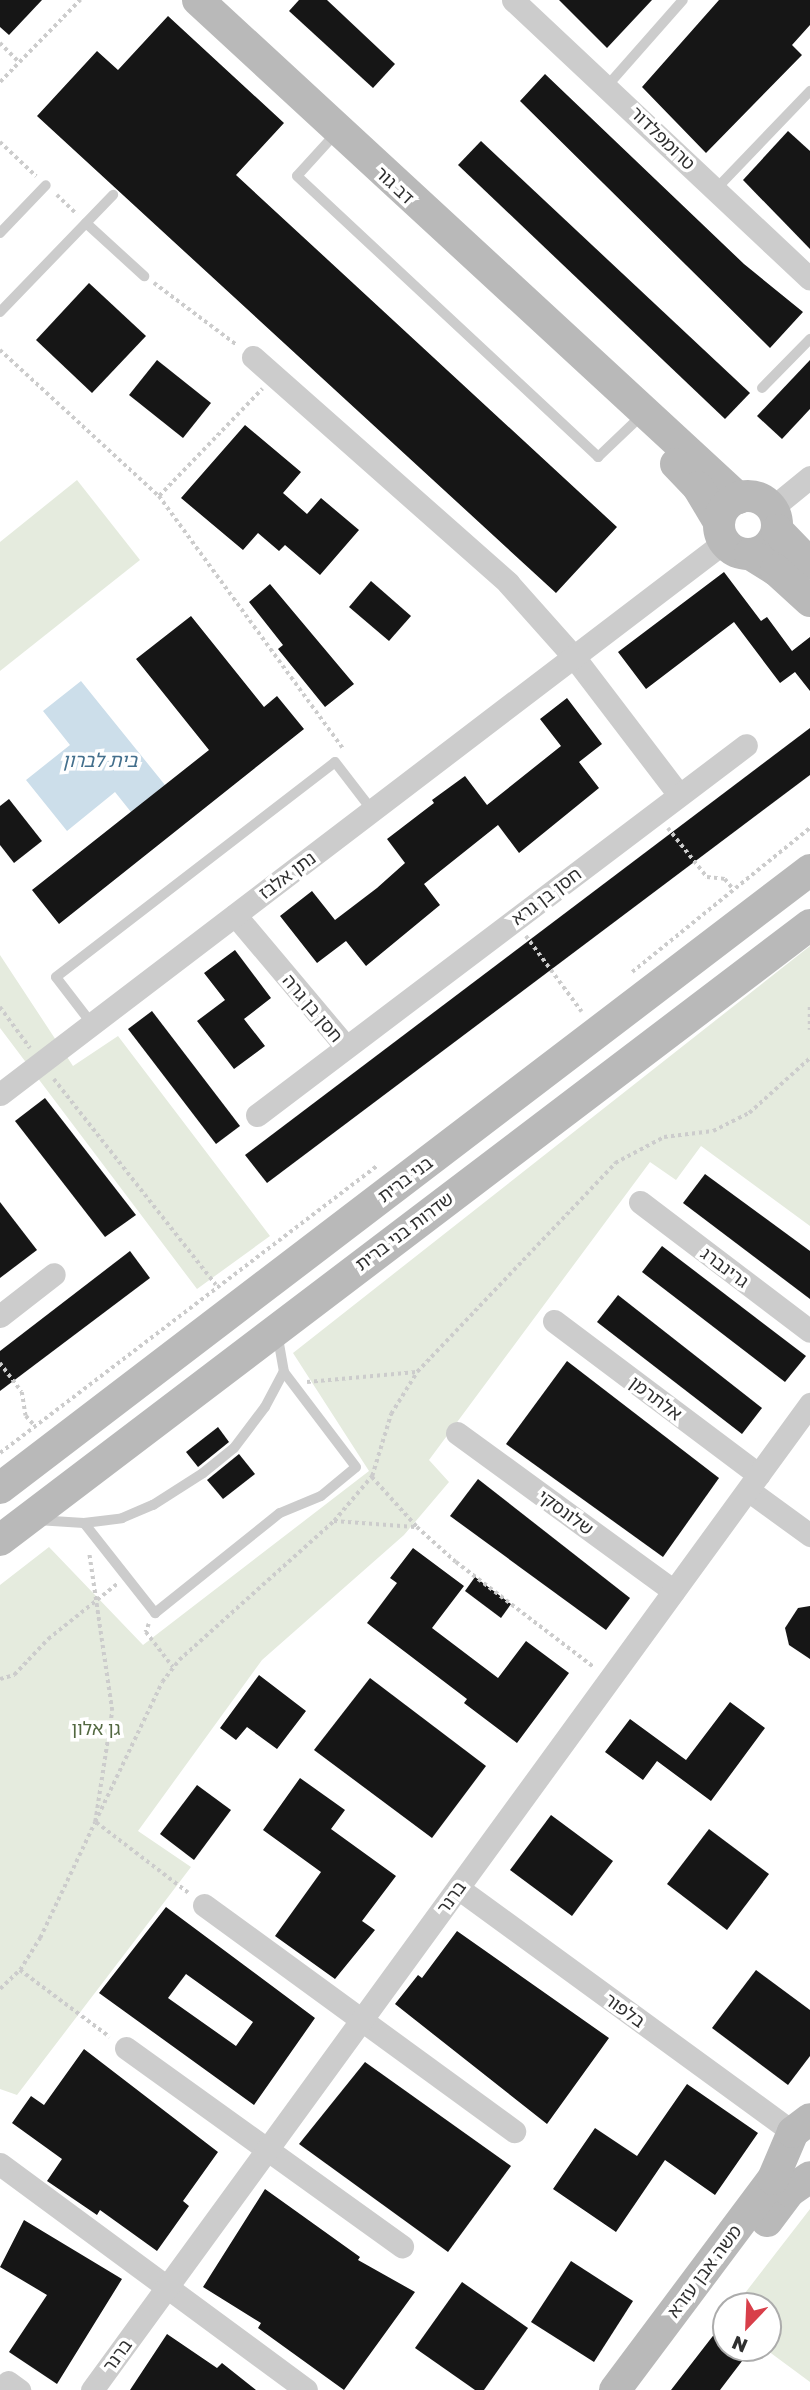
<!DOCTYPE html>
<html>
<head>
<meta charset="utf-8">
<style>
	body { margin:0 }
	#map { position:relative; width:810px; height:2390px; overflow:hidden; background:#fff; font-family:"Golos Text","Noto Sans Hebrew",sans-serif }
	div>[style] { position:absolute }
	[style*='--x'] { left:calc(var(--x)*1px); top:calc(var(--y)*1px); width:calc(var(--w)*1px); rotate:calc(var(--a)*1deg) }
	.green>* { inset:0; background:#e5ebde }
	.water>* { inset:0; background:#ccdeea }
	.building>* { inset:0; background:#161616 }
	.path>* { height:3.5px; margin-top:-1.75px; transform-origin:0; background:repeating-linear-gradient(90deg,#ccc 0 3.5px,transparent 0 7px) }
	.lane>* { height:10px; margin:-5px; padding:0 5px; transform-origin:5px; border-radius:5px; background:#ccc }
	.street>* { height:23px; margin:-11.5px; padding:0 11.5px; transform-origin:11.5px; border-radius:11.5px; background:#ccc }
	.secondary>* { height:32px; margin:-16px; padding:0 16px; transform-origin:16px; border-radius:16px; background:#b9b9b9 }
	.secondary>.ring { margin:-16px; padding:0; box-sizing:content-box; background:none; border:32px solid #b9b9b9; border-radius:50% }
	span { translate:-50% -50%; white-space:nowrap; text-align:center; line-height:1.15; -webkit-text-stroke:7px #fff; paint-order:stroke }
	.street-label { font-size:18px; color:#2f2f2f }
	.park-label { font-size:18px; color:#526840 }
	.water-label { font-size:19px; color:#436f8c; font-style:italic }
	.north { position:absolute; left:712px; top:2292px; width:70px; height:70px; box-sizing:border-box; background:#fff; border:2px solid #acacac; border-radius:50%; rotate:203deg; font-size:19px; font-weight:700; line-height:28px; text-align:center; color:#2f2f2f }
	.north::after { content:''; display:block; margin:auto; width:24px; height:32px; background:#d83f4a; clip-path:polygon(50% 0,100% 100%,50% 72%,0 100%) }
</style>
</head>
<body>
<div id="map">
	<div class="green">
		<div style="clip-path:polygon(77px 480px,140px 560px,0 671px,0 542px)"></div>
		<div style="clip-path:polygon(810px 946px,810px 1226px,701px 1146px,676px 1180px,650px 1162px,429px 1460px,449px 1482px,404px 1535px,262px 1660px,138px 1831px,191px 1867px,17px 2095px,0 2089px,0 1585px,49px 1547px,143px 1645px,369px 1471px,293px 1353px)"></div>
		<div style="clip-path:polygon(0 955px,73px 1066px,118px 1036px,270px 1236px,197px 1289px,0 1028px)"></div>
		<div style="clip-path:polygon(810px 2209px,810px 2382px,764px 2348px,768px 2348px,768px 2306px,735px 2306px)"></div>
	</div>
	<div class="water">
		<div style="clip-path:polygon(81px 681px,165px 785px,131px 812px,115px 792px,67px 831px,26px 780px,70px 745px,43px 711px)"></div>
	</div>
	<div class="building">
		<div style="clip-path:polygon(0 0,42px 0,9px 35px,0 27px)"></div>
		<div style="clip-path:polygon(299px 0,327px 0,395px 64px,373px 88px,289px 11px)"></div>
		<div style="clip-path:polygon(559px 0,652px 0,607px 48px)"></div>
		<div style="clip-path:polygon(719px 0,810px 0,810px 25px,792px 45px,802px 55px,706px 153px,642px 87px)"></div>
		<div style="clip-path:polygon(168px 16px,284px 123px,236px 175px,617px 527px,556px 593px,37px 116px,97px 51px,118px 70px)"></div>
		<div style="clip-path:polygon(545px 74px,744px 264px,803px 312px,770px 348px,520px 101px)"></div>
		<div style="clip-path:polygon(788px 131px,810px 151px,810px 249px,743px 180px)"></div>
		<div style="clip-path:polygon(481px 141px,750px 393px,725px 419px,458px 165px)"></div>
		<div style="clip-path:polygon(89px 283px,146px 336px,92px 393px,36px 340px)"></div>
		<div style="clip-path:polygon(157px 360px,211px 403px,183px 438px,129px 395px)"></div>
		<div style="clip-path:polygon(810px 360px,810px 409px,782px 439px,757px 416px)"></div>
		<div style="clip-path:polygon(245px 425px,301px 472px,283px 493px,307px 514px,321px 498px,359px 530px,320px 575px,285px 545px,279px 551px,258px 533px,243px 550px,181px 498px)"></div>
		<div style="clip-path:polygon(724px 572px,761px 621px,767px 617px,792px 651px,810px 637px,810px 691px,795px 672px,780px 683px,734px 622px,646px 689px,618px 652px)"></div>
		<div style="clip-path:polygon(371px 581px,411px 616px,389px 641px,349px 607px)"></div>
		<div style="clip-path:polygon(270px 584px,354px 684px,325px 707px,278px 649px,283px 645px,249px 602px)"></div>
		<div style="clip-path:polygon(191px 616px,264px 707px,277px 696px,304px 729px,59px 924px,32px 890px,209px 750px,136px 659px)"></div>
		<div style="clip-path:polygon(567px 698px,602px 744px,579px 762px,599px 788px,519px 853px,498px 825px,424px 884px,440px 905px,366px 966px,346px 941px,317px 963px,280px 916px,312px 891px,335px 920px,377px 888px,405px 863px,387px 839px,434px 803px,432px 800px,465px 776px,487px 805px,561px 746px,540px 719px)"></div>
		<div style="clip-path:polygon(810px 728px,810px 775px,267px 1183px,245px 1155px)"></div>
		<div style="clip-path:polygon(9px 799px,42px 841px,14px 863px,0 845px,0 806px)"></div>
		<div style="clip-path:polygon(235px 950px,271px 998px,244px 1019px,265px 1046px,234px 1069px,197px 1021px,225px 1000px,204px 973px)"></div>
		<div style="clip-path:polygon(152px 1011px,240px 1126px,216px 1144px,128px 1029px)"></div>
		<div style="clip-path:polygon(45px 1098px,136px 1215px,105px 1237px,15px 1121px)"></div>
		<div style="clip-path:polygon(705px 1174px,810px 1251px,810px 1299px,683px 1203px)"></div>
		<div style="clip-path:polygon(0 1202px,37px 1250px,0 1278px)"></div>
		<div style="clip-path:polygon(662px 1246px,806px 1356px,785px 1382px,642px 1272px)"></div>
		<div style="clip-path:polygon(130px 1251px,150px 1278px,0 1391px,0 1351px)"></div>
		<div style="clip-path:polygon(618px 1295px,762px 1408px,742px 1434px,597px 1322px)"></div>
		<div style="clip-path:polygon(567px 1361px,719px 1478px,663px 1557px,506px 1444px)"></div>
		<div style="clip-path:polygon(218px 1427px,229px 1442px,198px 1467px,186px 1452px)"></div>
		<div style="clip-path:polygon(239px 1454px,255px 1474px,223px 1499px,207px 1480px)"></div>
		<div style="clip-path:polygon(478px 1479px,630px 1598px,606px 1630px,450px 1516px)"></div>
		<div style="clip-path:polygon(413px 1548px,464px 1586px,432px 1628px,498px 1678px,526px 1641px,569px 1673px,517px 1743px,464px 1703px,467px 1699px,367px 1623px,397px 1583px,390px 1578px)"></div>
		<div style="clip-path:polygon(475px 1577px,511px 1604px,501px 1618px,465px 1591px)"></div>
		<div style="clip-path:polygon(810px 1606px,810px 1659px,789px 1645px,785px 1628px,798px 1608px)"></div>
		<div style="clip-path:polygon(259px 1675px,306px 1711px,277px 1749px,247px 1727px,236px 1740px,220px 1728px)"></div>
		<div style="clip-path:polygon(370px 1678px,486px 1766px,432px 1838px,314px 1750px)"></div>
		<div style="clip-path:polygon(730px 1702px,765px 1728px,711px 1801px,657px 1761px,643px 1780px,605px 1752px,630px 1719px,686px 1760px)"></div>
		<div style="clip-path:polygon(300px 1778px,345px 1810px,331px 1829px,396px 1876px,362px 1921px,375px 1930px,335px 1979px,275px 1936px,321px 1872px,263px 1830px)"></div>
		<div style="clip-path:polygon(197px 1785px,231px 1810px,194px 1860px,160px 1834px)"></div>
		<div style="clip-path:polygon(551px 1815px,613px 1861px,572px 1916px,510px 1870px)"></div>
		<div style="clip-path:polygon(709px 1829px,769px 1874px,727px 1930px,667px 1884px)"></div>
		<div style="clip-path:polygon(evenodd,166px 1907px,315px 2018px,254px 2105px,99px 1993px,166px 1907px,186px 1974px,253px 2022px,236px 2046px,168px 1998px,186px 1974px)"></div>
		<div style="clip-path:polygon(457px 1931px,609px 2038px,547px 2124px,395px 2004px,418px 1975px,422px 1978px)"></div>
		<div style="clip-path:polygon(756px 1970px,810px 2010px,810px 2056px,788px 2085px,712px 2028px)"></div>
		<div style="clip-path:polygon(84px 2049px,218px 2152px,183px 2201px,189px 2206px,157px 2251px,100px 2210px,97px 2215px,47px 2181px,62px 2159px,12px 2123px,31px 2096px,44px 2105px)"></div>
		<div style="clip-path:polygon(365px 2062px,511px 2166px,448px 2252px,299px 2144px)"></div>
		<div style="clip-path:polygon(687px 2084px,758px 2133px,715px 2195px,665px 2160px,616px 2232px,553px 2189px,595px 2128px,637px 2156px)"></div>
		<div style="clip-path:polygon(265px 2189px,360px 2257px,358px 2260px,415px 2292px,344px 2390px,258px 2328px,261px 2323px,203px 2287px)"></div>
		<div style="clip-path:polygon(24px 2220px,122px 2279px,57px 2384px,9px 2352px,47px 2295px,0 2267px)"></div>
		<div style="clip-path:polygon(571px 2261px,633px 2301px,594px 2362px,531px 2322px)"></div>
		<div style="clip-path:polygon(462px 2282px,528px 2328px,484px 2390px,475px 2390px,415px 2348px)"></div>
		<div style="clip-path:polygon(726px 2319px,726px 2348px,752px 2348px,720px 2390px,671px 2390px)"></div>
		<div style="clip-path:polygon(167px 2334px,217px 2368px,222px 2363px,256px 2390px,130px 2390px)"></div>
	</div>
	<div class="path">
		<div style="--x:0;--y:43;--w:27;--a:45"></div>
		<div style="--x:0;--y:82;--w:115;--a:-45.7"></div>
		<div style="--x:0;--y:142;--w:50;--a:43.4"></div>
		<div style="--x:57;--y:195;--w:28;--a:44"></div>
		<div style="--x:154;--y:283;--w:104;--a:36.8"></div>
		<div style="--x:0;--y:350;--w:216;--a:42.6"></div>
		<div style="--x:159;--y:496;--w:314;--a:53.9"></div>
		<div style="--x:159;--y:496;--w:149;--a:-46.1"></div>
		<div style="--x:668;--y:828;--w:63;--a:51.5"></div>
		<div style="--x:707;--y:877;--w:18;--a:6"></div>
		<div style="--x:725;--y:879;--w:13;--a:51"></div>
		<div style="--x:526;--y:936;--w:94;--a:53.6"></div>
		<div style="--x:632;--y:972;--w:229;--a:-39"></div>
		<div style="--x:0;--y:1007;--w:51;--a:53.8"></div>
		<div style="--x:810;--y:1007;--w:23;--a:90"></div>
		<div style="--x:54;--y:1079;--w:262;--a:51.8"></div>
		<div style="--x:0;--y:1363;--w:36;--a:53"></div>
		<div style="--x:22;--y:1392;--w:24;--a:81"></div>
		<div style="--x:26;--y:1416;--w:13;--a:48"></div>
		<div style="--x:307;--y:1382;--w:110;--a:-5.2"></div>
		<div style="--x:0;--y:1453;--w:475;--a:-37.3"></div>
		<div style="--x:372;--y:1477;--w:67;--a:48"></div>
		<div style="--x:417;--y:1527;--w:52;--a:41.9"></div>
		<div style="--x:456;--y:1562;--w:173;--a:37.3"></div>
		<div style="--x:334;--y:1521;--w:81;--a:4.2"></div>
		<div style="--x:149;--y:1624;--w:9;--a:111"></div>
		<div style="--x:146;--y:1632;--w:44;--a:52.4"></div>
		<div style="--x:0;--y:1679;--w:15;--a:-16"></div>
		<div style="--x:14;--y:1675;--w:50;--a:-46.6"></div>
		<div style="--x:48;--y:1639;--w:88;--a:-38.6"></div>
		<div style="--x:188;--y:1893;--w:117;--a:-142.6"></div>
		<div style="--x:95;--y:1822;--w:155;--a:-64.4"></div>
		<div style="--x:162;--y:1682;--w:28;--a:-52"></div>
		<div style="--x:179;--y:1660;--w:208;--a:-41.9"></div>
		<div style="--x:334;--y:1521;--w:59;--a:-49.8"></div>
		<div style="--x:372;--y:1476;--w:65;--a:-73"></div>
		<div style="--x:391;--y:1414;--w:49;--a:-58.2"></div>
		<div style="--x:417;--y:1372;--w:288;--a:-46.5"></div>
		<div style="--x:615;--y:1163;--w:55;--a:-28"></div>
		<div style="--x:664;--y:1137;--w:49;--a:-7"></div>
		<div style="--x:713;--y:1131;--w:40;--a:-26.6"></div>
		<div style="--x:749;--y:1113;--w:82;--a:-42"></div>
		<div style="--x:20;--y:1970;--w:112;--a:36.7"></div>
		<div style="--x:0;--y:1989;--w:28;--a:-44"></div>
		<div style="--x:20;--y:1970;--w:38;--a:-58"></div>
		<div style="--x:40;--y:1938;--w:128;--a:-64.6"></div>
		<div style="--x:95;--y:1822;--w:112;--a:-81.3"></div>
		<div style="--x:112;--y:1711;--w:160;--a:-98.3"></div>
	</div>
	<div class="lane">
		<div style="--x:608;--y:85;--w:113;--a:-48.6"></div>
		<div style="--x:337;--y:132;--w:59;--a:132.3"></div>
		<div style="--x:297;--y:176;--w:412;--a:43"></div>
		<div style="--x:598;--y:457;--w:64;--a:-43.7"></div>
		<div style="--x:716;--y:189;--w:136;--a:-46.2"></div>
		<div style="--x:86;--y:223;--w:79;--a:42.4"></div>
		<div style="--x:0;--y:233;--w:66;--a:-46.2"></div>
		<div style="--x:0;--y:312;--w:163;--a:-46"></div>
		<div style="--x:762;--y:388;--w:69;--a:-45.6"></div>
		<div style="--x:92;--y:1024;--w:59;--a:-127.5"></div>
		<div style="--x:56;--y:977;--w:352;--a:-37.6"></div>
		<div style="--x:335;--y:762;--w:61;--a:52.4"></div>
		<div style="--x:37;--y:1520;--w:47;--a:3.7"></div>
		<div style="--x:84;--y:1523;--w:38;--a:-7"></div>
		<div style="--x:122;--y:1518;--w:34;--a:-23"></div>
		<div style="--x:153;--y:1505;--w:59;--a:-32.6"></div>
		<div style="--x:203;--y:1473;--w:40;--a:-39"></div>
		<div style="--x:234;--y:1448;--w:51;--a:-52.9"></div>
		<div style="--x:265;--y:1407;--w:40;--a:-62"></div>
		<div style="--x:284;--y:1372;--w:39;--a:-100"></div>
		<div style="--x:84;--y:1523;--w:115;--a:51.7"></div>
		<div style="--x:155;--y:1613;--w:160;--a:-38.7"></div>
		<div style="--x:280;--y:1513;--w:44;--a:-22.5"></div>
		<div style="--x:321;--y:1496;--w:45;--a:-39.6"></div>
		<div style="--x:356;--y:1467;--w:119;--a:-127.2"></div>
	</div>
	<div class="street">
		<div style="--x:513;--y:0;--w:407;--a:43.2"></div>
		<div style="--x:253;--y:357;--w:341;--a:41.5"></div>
		<div style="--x:508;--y:583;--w:99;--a:48.3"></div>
		<div style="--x:574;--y:657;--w:173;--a:52.7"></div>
		<div style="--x:772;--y:508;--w:49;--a:-39.2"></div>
		<div style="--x:235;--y:915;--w:172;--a:49.9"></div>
		<div style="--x:0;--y:1094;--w:910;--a:-37.32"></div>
		<div style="--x:257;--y:1115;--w:613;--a:-37.11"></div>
		<div style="--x:640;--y:1202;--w:213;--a:37.2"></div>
		<div style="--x:0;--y:1316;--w:68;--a:-37.9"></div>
		<div style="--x:554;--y:1321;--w:256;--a:36.9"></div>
		<div style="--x:457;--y:1433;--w:268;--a:36.1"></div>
		<div style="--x:748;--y:1490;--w:77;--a:36"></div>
		<div style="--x:458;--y:1888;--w:414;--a:36.1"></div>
		<div style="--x:204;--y:1905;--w:384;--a:36.1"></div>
		<div style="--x:126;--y:2048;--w:340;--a:35.7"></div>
		<div style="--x:0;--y:2164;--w:380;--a:36.4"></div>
		<div style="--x:8;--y:2382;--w:14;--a:36"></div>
		<div style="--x:92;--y:2390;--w:1220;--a:-53.94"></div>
	</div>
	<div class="secondary">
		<div style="--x:198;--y:0;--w:735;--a:42.68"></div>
		<div style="--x:676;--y:464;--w:32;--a:46"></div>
		<div style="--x:698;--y:487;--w:41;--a:59"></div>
		<div class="ring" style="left:719px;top:496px;width:26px;height:26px"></div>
		<div style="--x:777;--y:530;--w:47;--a:45.9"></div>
		<div style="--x:750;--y:554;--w:31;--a:32"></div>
		<div style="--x:776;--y:570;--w:46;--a:42.4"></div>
		<div style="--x:0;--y:1488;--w:1019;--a:-37.34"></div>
		<div style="--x:0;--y:1540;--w:1017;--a:-37.21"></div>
		<div style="--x:767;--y:2221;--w:38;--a:-53"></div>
		<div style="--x:790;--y:2191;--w:24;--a:-35"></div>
		<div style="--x:615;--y:2390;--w:264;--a:-53.2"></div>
		<div style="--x:773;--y:2179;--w:51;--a:-66.9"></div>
		<div style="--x:793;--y:2132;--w:21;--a:-37"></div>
	</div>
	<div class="street-label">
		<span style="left:663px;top:138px;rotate:44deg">טרומפלדור</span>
		<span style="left:395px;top:185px;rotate:43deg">דב גור</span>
		<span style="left:287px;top:875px;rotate:-37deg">נתן אלבז</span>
		<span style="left:546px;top:896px;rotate:-37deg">חסן בן גרא</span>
		<span style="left:313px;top:1008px;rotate:50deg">חסן בן גרה</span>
		<span style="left:405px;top:1179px;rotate:-37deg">בני ברית</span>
		<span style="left:404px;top:1231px;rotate:-37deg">שדרות בני ברית</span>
		<span style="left:725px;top:1267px;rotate:37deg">גרינברג</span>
		<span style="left:656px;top:1398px;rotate:37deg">אלתרמן</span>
		<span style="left:566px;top:1512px;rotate:36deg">שלונסקי</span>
		<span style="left:451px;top:1897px;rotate:-54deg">ברנר</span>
		<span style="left:625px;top:2010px;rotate:36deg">בלפור</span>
		<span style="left:704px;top:2271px;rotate:-53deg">משה אבן עזרא</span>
		<span style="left:117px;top:2355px;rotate:-54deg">ברנר</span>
	</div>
	<div class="park-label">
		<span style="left:96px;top:1728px">גן אלון</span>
	</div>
	<div class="water-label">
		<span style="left:100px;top:760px">בית לברון</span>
	</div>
	<div class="north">N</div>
</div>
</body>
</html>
